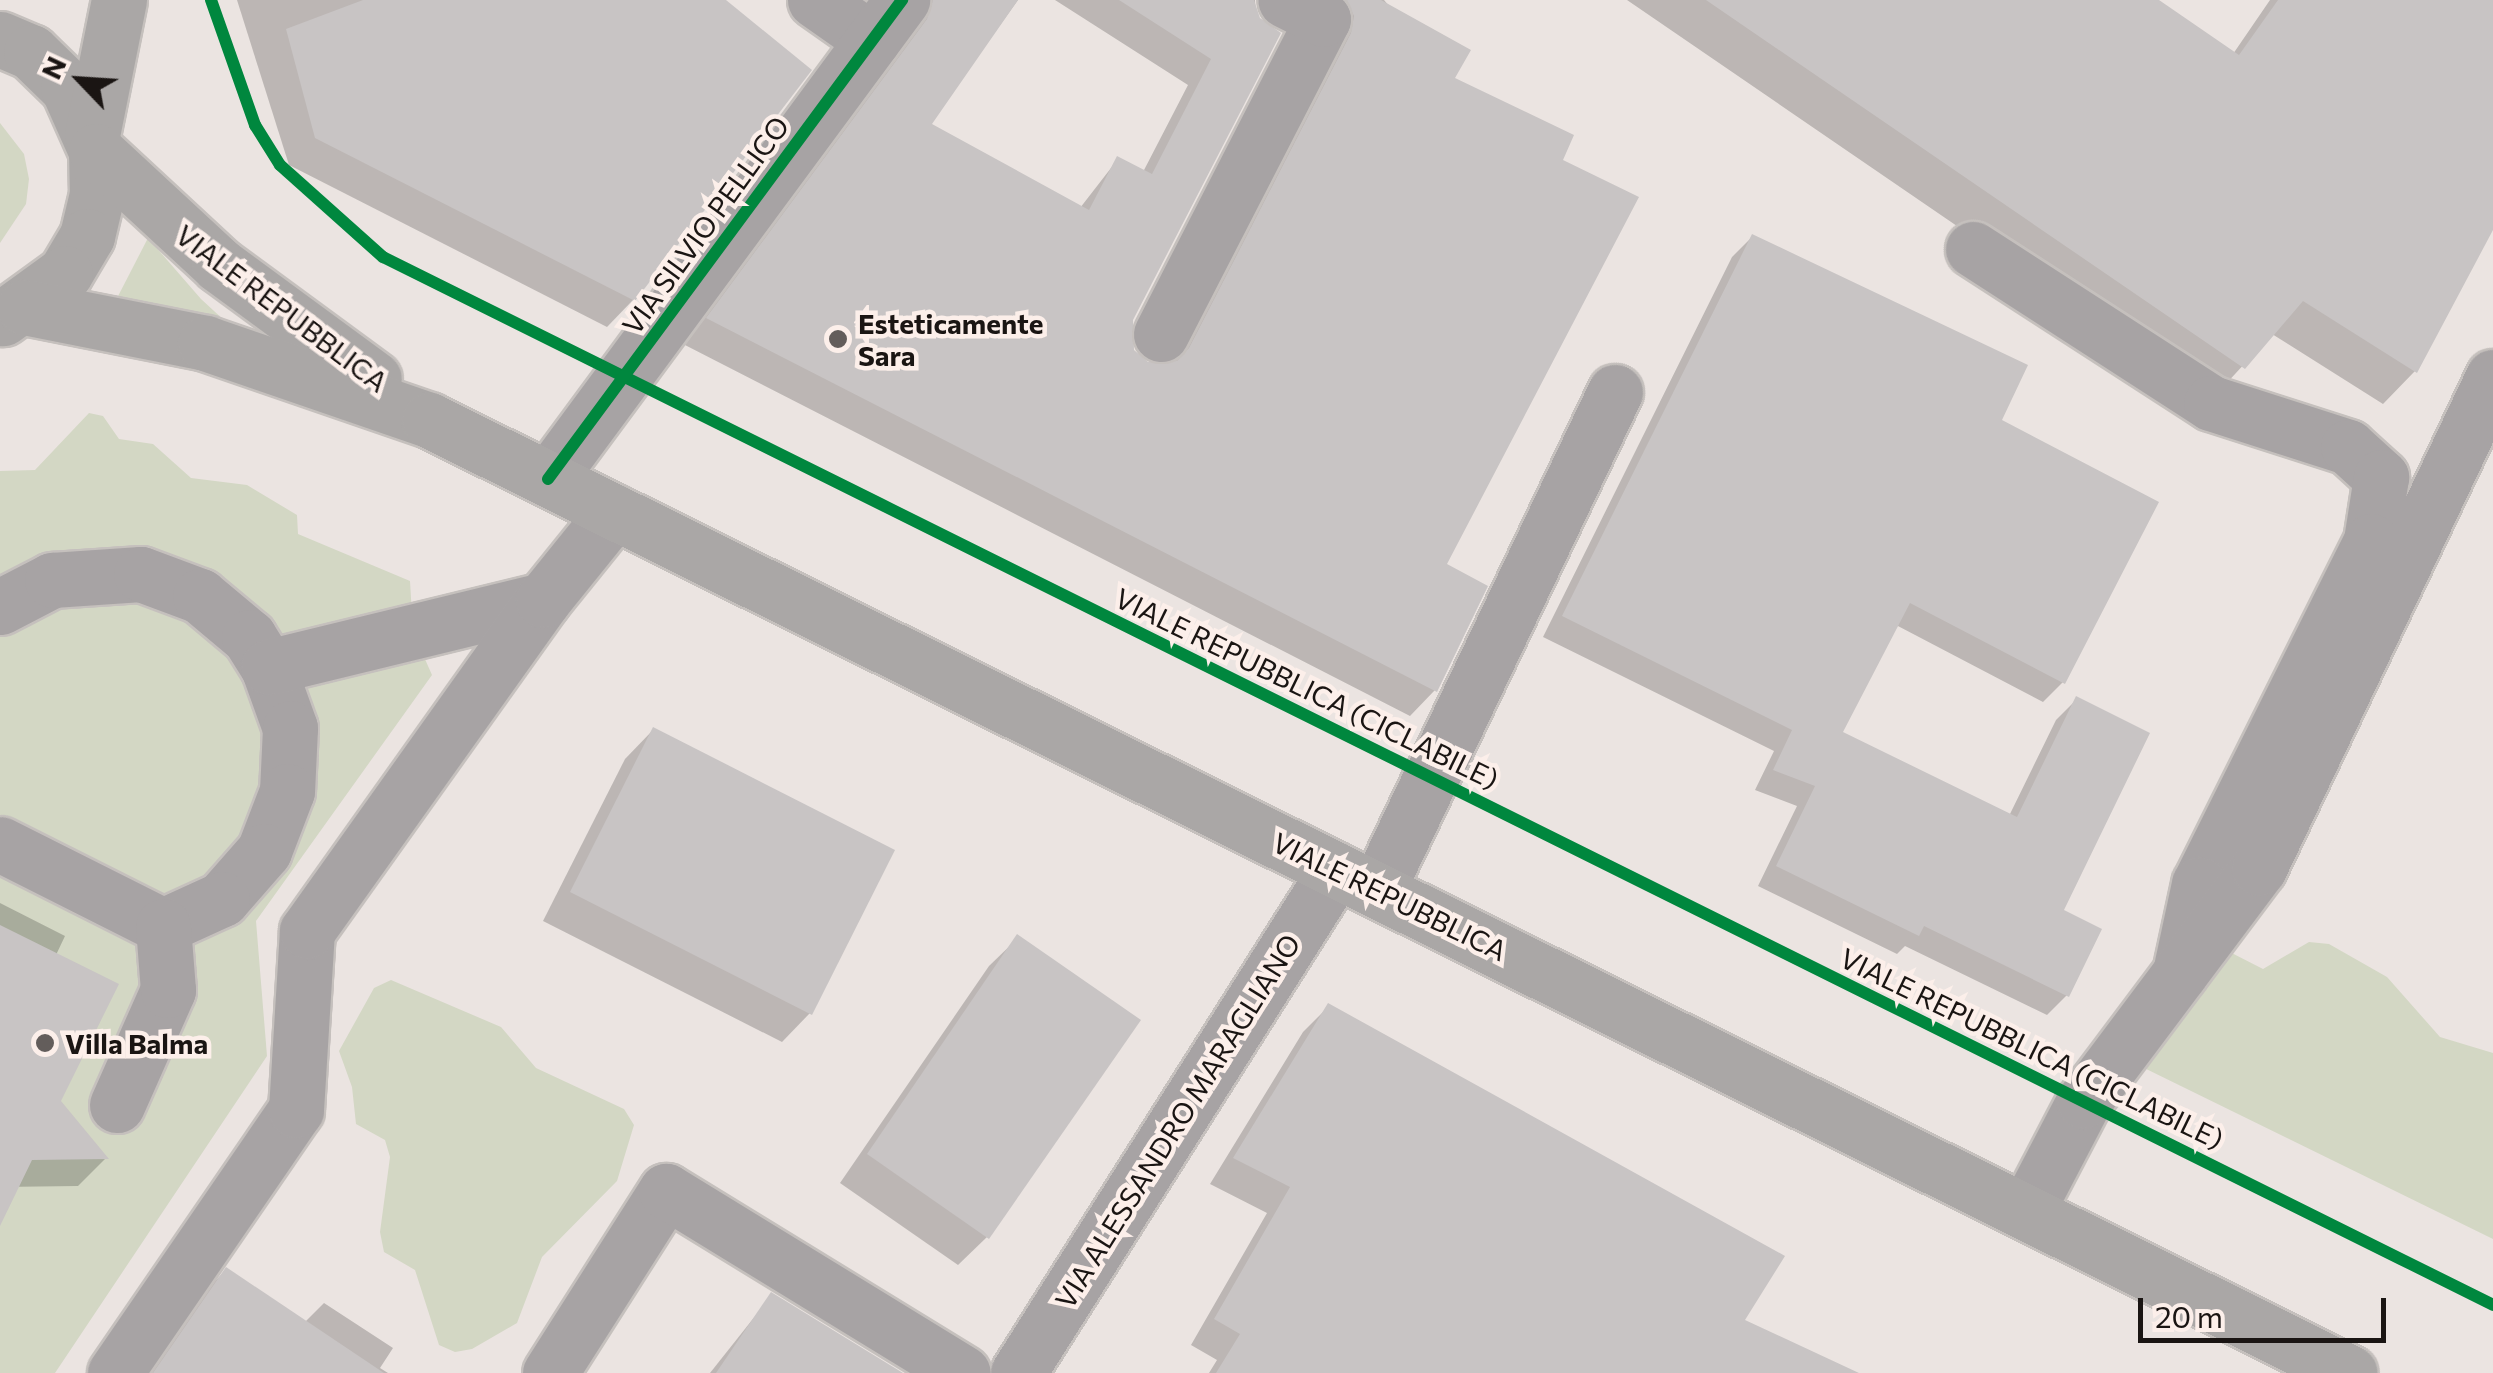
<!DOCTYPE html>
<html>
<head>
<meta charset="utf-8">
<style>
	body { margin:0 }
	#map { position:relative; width:2493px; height:1373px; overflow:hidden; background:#ebe4e1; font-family:Commissioner,sans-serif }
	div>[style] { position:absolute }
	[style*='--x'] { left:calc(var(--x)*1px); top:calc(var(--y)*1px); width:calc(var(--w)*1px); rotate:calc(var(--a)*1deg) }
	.green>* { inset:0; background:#d3d7c4 }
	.shadow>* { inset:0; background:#0003 }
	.building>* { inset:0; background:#c8c4c4 }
	.roads { filter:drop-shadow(2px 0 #c5c0bd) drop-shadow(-2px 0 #c5c0bd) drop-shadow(0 2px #c5c0bd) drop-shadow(0 -2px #c5c0bd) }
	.minor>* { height:55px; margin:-27.5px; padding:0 27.5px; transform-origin:27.5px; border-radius:27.5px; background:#a7a3a4 }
	.major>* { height:55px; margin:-27.5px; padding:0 27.5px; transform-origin:27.5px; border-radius:27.5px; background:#aaa7a6 }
	.cycleway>* { height:12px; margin:-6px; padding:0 6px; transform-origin:6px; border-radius:6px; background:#00873e }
	.dots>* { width:28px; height:28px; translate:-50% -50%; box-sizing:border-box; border:5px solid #fcefea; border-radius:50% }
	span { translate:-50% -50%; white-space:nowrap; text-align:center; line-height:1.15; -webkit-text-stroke:9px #fcefea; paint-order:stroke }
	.street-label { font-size:28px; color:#1a1513 }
	.poi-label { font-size:28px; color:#1a1513; font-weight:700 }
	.left { translate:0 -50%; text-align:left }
	.north { position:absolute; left:30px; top:30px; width:100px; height:100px; -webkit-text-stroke:8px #fcefea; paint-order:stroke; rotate:295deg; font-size:28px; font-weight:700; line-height:40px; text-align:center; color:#1a1513 }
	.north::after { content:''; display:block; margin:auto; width:35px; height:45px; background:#1a1513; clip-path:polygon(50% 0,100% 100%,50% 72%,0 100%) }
	.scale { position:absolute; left:2138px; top:1298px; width:248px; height:45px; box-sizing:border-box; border:5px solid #1a1513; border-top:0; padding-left:12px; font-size:30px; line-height:35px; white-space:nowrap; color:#1a1513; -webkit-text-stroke:8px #fcefea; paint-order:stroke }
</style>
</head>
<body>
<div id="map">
	<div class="green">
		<div style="clip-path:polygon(0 123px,24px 154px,29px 179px,26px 204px,0 243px)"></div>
		<div style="clip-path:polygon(148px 238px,201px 299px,239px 334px,115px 302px)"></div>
		<div style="clip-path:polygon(89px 413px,103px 416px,119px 439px,153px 444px,191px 478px,247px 485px,297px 515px,298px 534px,410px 581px,413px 632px,432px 675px,256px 921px,267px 1056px,55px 1373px,0 1373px,0 471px,35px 470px)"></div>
		<div style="clip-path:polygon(2309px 942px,2329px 944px,2387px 977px,2440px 1037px,2493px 1053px,2493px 1239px,2136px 1064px,2218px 946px,2263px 969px)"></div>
		<div style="clip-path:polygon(391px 980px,501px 1027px,536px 1068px,624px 1109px,634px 1125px,617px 1181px,542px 1257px,517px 1323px,472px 1349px,455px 1352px,439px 1345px,415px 1270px,384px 1252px,380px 1232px,390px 1157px,385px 1140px,356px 1124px,352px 1087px,339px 1051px,374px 988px)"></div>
	</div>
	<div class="shadow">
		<div style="clip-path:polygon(237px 0,722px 0,633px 300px,607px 327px,289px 165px)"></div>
		<div style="clip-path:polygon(895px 0,1018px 0,928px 125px,1080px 208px,1118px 159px,1143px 172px,1188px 85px,1055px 0,1255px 0,1256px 18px,1131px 319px,1132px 351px,1147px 365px,1171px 364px,1327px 61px,1279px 0,1384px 0,1451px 80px,1559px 161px,1444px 565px,1435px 690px,1410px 716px,683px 344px,903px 46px,906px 13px)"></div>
		<div style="clip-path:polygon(1627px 0,2154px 0,2233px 54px,2270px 0,2493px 0,2493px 225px,2415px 371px,2383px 404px,2272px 334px,2211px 400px)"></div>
		<div style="clip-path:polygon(1752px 237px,1999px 421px,2063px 682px,2043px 702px,1896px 625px,1840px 733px,2009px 816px,2056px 720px,2076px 700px,2061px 911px,2067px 995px,2047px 1015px,1905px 946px,1897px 954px,1758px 886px,1797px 806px,1755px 790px,1774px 751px,1543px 637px,1732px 257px)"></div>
		<div style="clip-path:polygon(653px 730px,810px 1013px,782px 1042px,543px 921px,625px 759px)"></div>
		<div style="clip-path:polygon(0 903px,65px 936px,56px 955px,58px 1102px,105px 1159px,78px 1186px,0 1187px)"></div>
		<div style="clip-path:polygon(1018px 938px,987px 1237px,958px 1265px,840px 1183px,989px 966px)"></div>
		<div style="clip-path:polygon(1329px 1006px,1741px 1321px,1853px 1373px,1209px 1373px,1217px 1360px,1191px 1345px,1267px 1213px,1210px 1184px,1303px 1032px)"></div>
		<div style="clip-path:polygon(226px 1270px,304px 1323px,324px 1303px,393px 1348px,380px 1368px,388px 1373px,143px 1373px,187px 1309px)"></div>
		<div style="clip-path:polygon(772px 1295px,898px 1373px,710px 1373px)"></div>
	</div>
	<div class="building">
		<div style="clip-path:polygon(363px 0,726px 0,812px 70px,635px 301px,315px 138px,286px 29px)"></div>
		<div style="clip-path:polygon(933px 0,1018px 0,932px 124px,1089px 210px,1117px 156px,1152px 174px,1211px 59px,1119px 0,1254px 0,1260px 18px,1281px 33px,1133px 320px,1134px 350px,1148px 362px,1177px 361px,1189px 348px,1351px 33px,1354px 16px,1347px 0,1381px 0,1471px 50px,1455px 78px,1574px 135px,1563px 160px,1639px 197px,1447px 564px,1488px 586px,1437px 692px,706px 318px,927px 19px)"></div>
		<div style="clip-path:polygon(1706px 0,2159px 0,2239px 55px,2278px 0,2493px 0,2493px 230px,2417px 373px,2303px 301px,2245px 369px)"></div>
		<div style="clip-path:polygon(1752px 234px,2028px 365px,2002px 420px,2159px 502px,2065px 684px,1910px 603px,1843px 732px,2017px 817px,2076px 696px,2150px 733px,2064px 910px,2102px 929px,2069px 997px,1924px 926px,1919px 936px,1776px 866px,1815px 786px,1773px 770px,1792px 730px,1562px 616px)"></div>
		<div style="clip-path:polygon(653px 727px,895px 850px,812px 1015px,570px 892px)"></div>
		<div style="clip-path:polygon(0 925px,119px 984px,61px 1101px,109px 1159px,32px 1160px,0 1226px)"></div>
		<div style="clip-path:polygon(1017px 934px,1141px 1020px,989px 1239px,867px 1154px)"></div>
		<div style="clip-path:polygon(1328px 1003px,1785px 1256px,1745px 1320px,1859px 1373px,1216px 1373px,1240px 1334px,1214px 1319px,1290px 1187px,1233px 1158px)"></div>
		<div style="clip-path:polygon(226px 1267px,384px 1373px,153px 1373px)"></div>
		<div style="clip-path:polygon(771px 1292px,903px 1373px,716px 1373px)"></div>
	</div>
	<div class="roads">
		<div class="minor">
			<div style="--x:815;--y:0;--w:70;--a:35.1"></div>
			<div style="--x:1973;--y:249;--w:283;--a:32.9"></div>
			<div style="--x:2211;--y:403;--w:144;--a:17.8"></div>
			<div style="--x:2348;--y:447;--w:45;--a:42.3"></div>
			<div style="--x:2381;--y:477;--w:65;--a:98.9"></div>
			<div style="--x:2371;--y:541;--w:384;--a:116.6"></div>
			<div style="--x:2199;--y:884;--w:91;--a:102.1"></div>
			<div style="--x:1161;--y:334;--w:354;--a:-62.8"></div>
			<div style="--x:1323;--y:19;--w:42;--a:-153.4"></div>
			<div style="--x:548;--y:479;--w:596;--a:-53.53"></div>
			<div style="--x:0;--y:607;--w:59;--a:-27.4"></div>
			<div style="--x:52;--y:580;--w:89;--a:-3.9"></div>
			<div style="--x:141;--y:574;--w:63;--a:20.4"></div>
			<div style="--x:200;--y:596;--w:64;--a:39.9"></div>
			<div style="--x:249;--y:637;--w:36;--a:58"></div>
			<div style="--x:268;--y:667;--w:65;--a:70.2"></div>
			<div style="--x:290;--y:728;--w:63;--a:92.7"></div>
			<div style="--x:287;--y:791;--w:64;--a:111"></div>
			<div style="--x:264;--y:851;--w:64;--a:131.2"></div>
			<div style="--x:222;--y:899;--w:65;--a:155.4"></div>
			<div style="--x:163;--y:926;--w:182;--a:-153.3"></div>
			<div style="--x:268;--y:667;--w:283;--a:-13.7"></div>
			<div style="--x:1377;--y:890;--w:552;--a:-64.46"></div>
			<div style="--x:117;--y:1105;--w:126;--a:-66.1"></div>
			<div style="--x:168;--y:990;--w:64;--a:-94.5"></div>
			<div style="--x:2026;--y:1212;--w:125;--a:-62.4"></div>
			<div style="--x:2084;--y:1101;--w:291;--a:-53.1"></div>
			<div style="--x:2259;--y:868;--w:544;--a:-64.52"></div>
			<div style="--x:115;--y:1373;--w:319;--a:-55.5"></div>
			<div style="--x:296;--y:1110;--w:179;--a:-86.5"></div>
			<div style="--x:307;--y:931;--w:407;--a:-54.5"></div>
			<div style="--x:543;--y:600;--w:113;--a:-51.1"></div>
			<div style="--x:550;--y:1373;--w:216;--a:-57.5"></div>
			<div style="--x:666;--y:1191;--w:348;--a:31.5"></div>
			<div style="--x:1018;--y:1373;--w:595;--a:-57.7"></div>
		</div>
		<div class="major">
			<div style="--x:0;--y:39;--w:34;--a:23"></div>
			<div style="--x:31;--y:52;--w:52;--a:44.2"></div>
			<div style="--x:68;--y:88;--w:69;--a:66"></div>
			<div style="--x:96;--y:151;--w:43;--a:88.7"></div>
			<div style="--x:97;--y:194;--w:43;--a:103.4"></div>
			<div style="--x:87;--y:236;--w:43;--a:120.7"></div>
			<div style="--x:65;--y:273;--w:77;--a:144"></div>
			<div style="--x:92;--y:135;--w:138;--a:-78.7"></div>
			<div style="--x:96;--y:151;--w:168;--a:42.8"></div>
			<div style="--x:219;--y:265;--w:192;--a:36.3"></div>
			<div style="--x:24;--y:307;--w:185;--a:11.2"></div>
			<div style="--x:205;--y:343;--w:237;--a:19"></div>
			<div style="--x:429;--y:420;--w:2144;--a:26.39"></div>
		</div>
	</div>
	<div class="cycleway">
		<div style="--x:211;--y:0;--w:133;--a:70.6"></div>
		<div style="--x:255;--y:125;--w:47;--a:58"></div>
		<div style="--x:280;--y:165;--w:138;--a:41.8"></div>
		<div style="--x:383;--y:257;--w:2356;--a:26.41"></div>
		<div style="--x:548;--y:479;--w:596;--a:-53.53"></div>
	</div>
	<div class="dots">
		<div style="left:838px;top:339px;background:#635d5b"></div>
		<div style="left:45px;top:1043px;background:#635d5b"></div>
	</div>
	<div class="street-label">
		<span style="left:705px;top:225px;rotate:-54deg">VIA SILVIO PELLICO</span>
		<span style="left:282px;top:308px;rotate:37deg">VIALE REPUBBLICA</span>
		<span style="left:1307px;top:688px;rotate:26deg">VIALE REPUBBLICA (CICLABILE)</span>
		<span style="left:1390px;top:896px;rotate:26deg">VIALE REPUBBLICA</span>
		<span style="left:2032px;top:1048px;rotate:26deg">VIALE REPUBBLICA (CICLABILE)</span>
		<span style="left:1177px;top:1121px;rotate:-58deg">VIA ALESSANDRO MARAGLIANO</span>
	</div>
	<div class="poi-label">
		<span class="left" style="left:858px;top:339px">Esteticamente<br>Sara</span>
		<span class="left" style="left:65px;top:1043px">Villa Balma</span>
	</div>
	<div class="north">N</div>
	<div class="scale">20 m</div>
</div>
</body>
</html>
